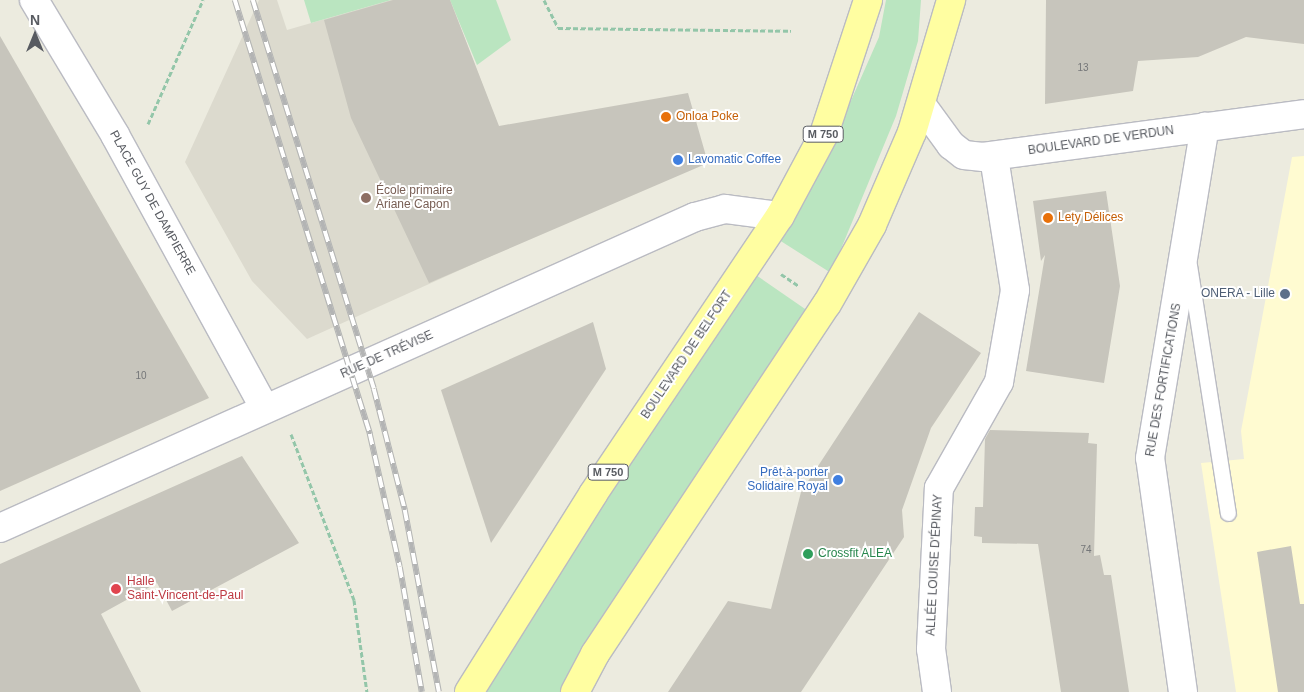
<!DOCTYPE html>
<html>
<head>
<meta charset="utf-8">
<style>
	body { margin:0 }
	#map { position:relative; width:1304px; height:692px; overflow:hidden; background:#ecebdf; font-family:Arial,sans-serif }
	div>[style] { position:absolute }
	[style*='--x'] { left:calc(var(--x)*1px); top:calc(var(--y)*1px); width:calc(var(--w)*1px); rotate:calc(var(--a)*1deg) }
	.commercial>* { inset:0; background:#fffbd1 }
	.education>* { inset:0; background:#dcdace }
	.green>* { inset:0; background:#bae5c0 }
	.building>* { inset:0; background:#c7c5bc }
	.path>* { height:3px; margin-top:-1.5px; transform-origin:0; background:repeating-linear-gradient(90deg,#93c6a9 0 5px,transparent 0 7.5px) }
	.roads { filter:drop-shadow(1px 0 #babbc2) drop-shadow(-1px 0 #babbc2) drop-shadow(0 1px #babbc2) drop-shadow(0 -1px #babbc2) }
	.lane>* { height:15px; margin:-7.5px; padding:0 7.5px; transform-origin:7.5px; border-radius:7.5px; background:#fff }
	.street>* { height:28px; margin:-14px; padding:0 14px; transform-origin:14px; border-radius:14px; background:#fff }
	.primary>* { height:28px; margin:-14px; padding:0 14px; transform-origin:14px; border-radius:14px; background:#fffea1 }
	.rail>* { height:5.5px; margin-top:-2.75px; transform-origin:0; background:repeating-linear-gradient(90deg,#fff 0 11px,#b3b4b4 0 22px); box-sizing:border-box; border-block:1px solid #b3b4b4 }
	.dots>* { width:14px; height:14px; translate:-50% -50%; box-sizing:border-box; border:2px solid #fff; border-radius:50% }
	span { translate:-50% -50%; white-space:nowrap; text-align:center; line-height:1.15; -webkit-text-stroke:4px #fff; paint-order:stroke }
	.number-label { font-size:10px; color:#747678 }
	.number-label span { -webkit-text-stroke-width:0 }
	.shield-label span { padding:1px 4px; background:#fff; border:1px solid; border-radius:4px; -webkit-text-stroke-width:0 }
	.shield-label { font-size:11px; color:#585b61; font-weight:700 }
	.food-label { font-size:12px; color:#c56008 }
	.left { translate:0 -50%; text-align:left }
	.street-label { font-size:12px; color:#585b61 }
	.shop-label { font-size:12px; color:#366cbe }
	.right { translate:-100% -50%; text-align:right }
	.education-label { font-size:12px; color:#785e54 }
	.service-label { font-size:12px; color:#4e5e75 }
	.leisure-label { font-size:12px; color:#27864d }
	.health-label { font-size:12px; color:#be3a42 }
	.north { position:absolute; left:10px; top:10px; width:50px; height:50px; -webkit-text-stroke:4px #fff; paint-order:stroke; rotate:0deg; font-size:14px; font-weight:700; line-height:20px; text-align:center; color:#585b61 }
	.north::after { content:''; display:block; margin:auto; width:18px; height:22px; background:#585b61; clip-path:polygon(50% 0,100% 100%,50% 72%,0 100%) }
</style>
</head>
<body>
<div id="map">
	<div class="commercial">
		<div style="clip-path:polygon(1304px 156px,1304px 692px,1236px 692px,1201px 463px,1244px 459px,1241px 431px,1292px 157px)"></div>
	</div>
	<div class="education">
		<div style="clip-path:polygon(259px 0,277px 0,287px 30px,391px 0,450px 0,540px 234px,307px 339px,252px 281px,185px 162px)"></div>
	</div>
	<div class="green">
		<div style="clip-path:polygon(304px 0,391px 0,311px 23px)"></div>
		<div style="clip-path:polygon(450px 0,496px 0,511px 40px,477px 65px)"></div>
		<div style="clip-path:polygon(886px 0,921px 0,918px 41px,896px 116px,831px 273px,776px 238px,820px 171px,879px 37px)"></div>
		<div style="clip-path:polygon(753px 273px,808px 311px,715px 445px,560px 692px,482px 692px)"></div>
	</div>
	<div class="building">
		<div style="clip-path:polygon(393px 0,450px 0,499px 126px,688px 93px,708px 163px,429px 283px,351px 118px,324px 20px)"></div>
		<div style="clip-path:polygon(1046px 0,1304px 0,1304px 44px,1246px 37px,1198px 57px,1138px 61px,1133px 91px,1045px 104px)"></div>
		<div style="clip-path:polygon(0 36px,209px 398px,0 491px)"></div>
		<div style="clip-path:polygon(1106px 191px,1120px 286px,1104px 383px,1026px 371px,1045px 255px,1041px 261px,1033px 201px)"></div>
		<div style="clip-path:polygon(919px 312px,981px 353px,931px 428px,902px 510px,904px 537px,801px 692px,668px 692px,728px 601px,771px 609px,801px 492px)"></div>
		<div style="clip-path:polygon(593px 322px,606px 369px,491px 543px,441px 390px)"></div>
		<div style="clip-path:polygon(990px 430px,1089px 433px,1088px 443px,1097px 444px,1094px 556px,1100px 555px,1104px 575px,1111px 575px,1129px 692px,1061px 692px,1038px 544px,982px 543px,982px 537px,974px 536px,975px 507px,983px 507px,985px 439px)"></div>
		<div style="clip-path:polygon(242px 456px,299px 543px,172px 611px,157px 583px,101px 614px,141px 692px,0 692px,0 564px)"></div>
		<div style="clip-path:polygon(1291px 546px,1300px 604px,1304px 604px,1304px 692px,1278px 692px,1257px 552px)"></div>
	</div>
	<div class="path">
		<div style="--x:544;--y:0;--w:31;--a:63"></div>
		<div style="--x:558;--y:28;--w:233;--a:0.7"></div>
		<div style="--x:148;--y:124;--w:136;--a:-66.1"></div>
		<div style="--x:781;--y:274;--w:22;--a:34"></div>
		<div style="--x:291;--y:434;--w:178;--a:69.2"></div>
		<div style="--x:354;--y:600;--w:93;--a:82"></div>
	</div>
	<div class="roads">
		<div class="lane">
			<div style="--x:1189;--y:265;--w:251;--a:81.1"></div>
		</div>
		<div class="street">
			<div style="--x:34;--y:0;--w:157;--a:59"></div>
			<div style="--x:115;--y:135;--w:312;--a:61.3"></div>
			<div style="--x:921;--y:104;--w:51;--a:53.8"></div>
			<div style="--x:951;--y:145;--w:16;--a:38"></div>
			<div style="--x:964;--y:155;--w:19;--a:6"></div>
			<div style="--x:983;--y:157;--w:324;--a:-7.6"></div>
			<div style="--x:0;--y:528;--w:761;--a:-24.11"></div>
			<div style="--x:695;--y:217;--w:31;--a:-15"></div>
			<div style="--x:725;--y:209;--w:55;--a:7.3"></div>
			<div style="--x:937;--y:692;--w:43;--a:-97.9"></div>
			<div style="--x:931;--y:649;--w:161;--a:-87.2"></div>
			<div style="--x:939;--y:488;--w:122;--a:-60.5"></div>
			<div style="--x:999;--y:382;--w:93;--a:-80.1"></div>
			<div style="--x:1015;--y:290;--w:135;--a:-99"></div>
			<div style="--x:1183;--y:692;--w:236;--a:-98"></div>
			<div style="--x:1150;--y:458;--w:336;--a:-80.6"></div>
		</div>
		<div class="primary">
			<div style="--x:469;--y:692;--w:234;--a:-57.9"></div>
			<div style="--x:593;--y:494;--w:335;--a:-56.1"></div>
			<div style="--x:780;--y:216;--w:93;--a:-61.8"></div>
			<div style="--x:824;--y:134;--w:141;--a:-71.8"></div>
			<div style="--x:575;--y:692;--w:43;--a:-62.2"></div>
			<div style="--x:595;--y:654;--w:420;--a:-56.5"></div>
			<div style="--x:827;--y:304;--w:91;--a:-60.3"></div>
			<div style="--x:872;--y:225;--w:101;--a:-66.7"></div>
			<div style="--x:912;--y:132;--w:138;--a:-73.5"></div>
		</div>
	</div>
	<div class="rail">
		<div style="--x:235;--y:0;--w:455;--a:72.7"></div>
		<div style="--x:370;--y:434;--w:136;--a:77.3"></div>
		<div style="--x:400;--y:567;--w:127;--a:80"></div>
		<div style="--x:253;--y:0;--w:407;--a:72.7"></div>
		<div style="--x:374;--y:389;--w:125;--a:75.6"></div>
		<div style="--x:405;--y:510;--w:185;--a:79.4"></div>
	</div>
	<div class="dots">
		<div style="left:666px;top:117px;background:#e8710a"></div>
		<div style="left:678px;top:160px;background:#3f7fe0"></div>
		<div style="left:366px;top:198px;background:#8d6e63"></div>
		<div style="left:1048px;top:218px;background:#e8710a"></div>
		<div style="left:1285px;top:294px;background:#5c6f8a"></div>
		<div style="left:838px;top:480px;background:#3f7fe0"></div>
		<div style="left:808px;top:554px;background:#2e9e5b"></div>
		<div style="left:116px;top:589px;background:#e0444e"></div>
	</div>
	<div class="number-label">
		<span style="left:1083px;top:68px">13</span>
		<span style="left:141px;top:376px">10</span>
		<span style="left:1086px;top:550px">74</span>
	</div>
	<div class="shield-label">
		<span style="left:823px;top:134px">M 750</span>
		<span style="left:608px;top:472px">M 750</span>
	</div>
	<div class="food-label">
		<span class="left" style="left:676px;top:117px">Onloa Poke</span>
		<span class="left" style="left:1058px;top:218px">Lety Délices</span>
	</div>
	<div class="street-label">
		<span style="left:1101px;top:141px;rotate:-8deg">BOULEVARD DE VERDUN</span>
		<span style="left:152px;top:203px;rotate:61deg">PLACE GUY DE DAMPIERRE</span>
		<span style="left:387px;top:355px;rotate:-24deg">RUE DE TRÉVISE</span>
		<span style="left:687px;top:355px;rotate:-56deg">BOULEVARD DE BELFORT</span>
		<span style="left:1164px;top:380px;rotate:-80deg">RUE DES FORTIFICATIONS</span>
		<span style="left:935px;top:565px;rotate:-87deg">ALLÉE LOUISE D'ÉPINAY</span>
	</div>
	<div class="shop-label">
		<span class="left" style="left:688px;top:160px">Lavomatic Coffee</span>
		<span class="right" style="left:828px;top:480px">Prêt-à-porter<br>Solidaire Royal</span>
	</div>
	<div class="education-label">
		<span class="left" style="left:376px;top:198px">École primaire<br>Ariane Capon</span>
	</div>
	<div class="service-label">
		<span class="right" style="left:1275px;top:294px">ONERA - Lille</span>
	</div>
	<div class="leisure-label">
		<span class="left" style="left:818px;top:554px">Crossfit ALEA</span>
	</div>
	<div class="health-label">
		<span class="left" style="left:127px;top:589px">Halle<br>Saint-Vincent-de-Paul</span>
	</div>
	<div class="north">N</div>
</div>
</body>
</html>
